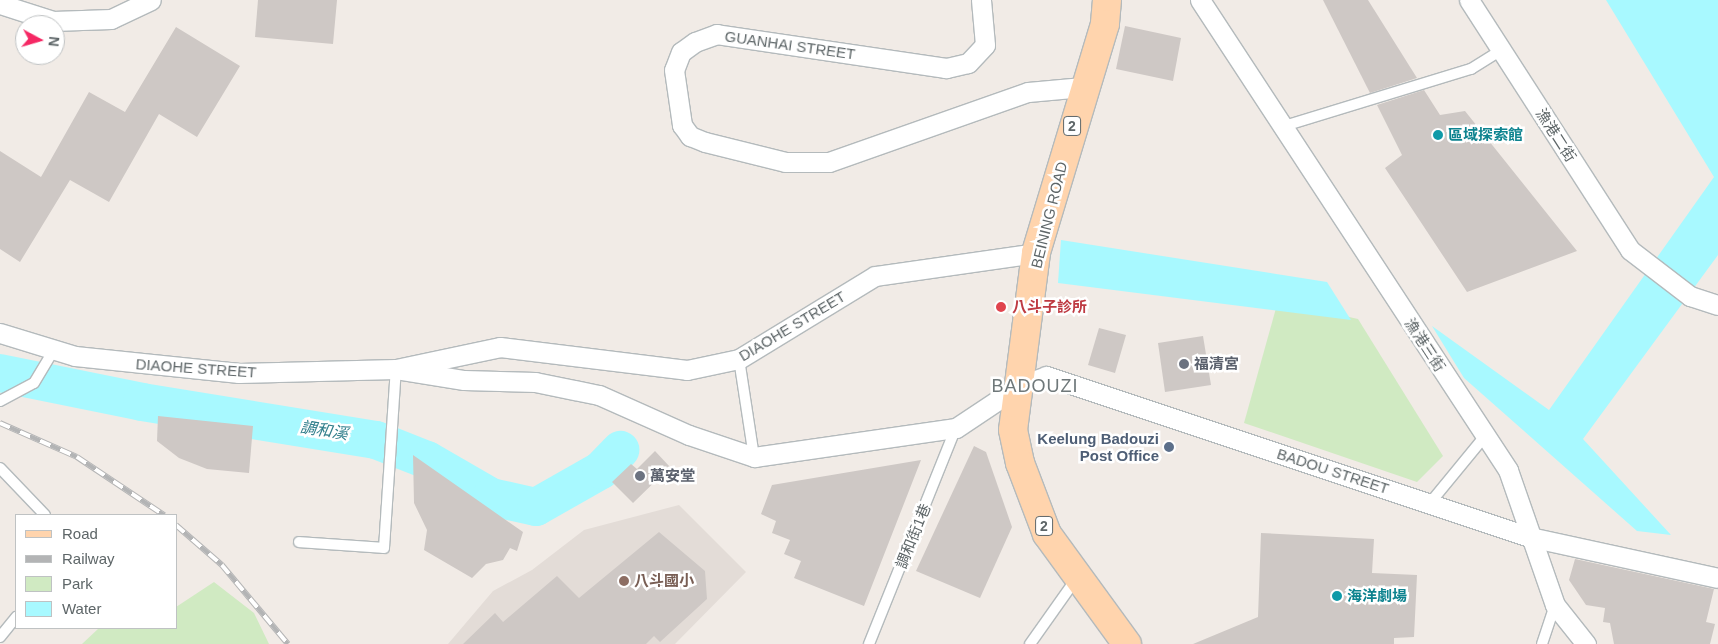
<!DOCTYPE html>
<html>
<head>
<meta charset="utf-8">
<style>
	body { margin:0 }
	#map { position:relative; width:1718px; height:644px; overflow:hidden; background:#f1ebe6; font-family:Helvetica,"Noto Sans TC",sans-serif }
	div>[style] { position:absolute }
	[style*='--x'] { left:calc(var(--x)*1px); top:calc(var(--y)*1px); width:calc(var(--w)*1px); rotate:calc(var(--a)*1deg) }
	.education>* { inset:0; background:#e3dcd7 }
	.green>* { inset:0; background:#d0eac2 }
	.water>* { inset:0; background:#a8f9ff }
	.river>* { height:38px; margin:-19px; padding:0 19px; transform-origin:19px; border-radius:19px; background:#a8f9ff }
	.building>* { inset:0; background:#cec8c5 }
	.roads { filter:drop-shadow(1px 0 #b4babc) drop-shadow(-1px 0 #b4babc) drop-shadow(0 1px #b4babc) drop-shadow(0 -1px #b4babc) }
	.service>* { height:10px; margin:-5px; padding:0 5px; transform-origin:5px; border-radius:5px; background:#fff }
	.minor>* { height:19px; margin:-9.5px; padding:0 9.5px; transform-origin:9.5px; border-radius:9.5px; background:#fff }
	.primary>* { height:28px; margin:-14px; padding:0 14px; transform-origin:14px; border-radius:14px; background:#ffd4ad }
	.rail>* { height:5.5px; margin-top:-2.75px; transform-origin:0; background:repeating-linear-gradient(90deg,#fff 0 11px,#b3b4b5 0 22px); box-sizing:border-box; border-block:1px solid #b3b4b5 }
	.dots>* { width:14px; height:14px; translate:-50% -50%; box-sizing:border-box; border:2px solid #fff; border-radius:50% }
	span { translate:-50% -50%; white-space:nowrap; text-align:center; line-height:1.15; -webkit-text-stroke:5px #fff; paint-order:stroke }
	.shield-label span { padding:1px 4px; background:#fff; border:1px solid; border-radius:4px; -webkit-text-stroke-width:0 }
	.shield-label { font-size:14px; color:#5e6668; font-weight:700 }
	.street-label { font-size:15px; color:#5e6668 }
	.culture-label { font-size:15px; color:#0d838f; font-weight:700 }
	.left { translate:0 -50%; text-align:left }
	.health-label { font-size:15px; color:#be3a42; font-weight:700 }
	.worship-label { font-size:15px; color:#5b616d; font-weight:700 }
	.service-label { font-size:15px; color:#4e5e75; font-weight:700 }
	.right { translate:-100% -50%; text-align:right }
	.education-label { font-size:15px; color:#785e54; font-weight:700 }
	.water-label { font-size:16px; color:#307e8b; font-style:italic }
	.quarter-label { font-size:18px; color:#6f787a; letter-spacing:1px }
	.legend { position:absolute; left:15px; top:514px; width:162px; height:115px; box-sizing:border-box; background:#fff; border:1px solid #bfc2c3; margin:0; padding:6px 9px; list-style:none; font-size:15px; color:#5e6668 }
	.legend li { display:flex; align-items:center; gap:10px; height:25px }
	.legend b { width:25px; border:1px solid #bfc2c3 }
	.north { position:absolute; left:15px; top:15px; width:50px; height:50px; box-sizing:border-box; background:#fff; border:1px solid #bfc2c3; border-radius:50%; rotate:96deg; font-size:14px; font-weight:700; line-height:20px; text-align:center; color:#5e6668 }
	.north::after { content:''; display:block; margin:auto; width:18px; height:22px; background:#f52864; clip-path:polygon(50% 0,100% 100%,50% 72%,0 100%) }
</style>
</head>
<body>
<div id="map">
	<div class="education">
		<div style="clip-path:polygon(679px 505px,746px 572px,675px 644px,448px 644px,493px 591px,532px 570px,584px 530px)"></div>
	</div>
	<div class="green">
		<div style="clip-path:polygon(1278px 301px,1358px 319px,1443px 456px,1417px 482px,1244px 423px)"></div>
		<div style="clip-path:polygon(214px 582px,254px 613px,269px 644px,82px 644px,99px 628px,176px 628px,176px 607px)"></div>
	</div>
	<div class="water">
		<div style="clip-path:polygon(1606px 0,1718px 0,1718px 255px,1583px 439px,1671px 535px,1637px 531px,1464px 378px,1432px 326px,1549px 410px,1714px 177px)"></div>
		<div style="clip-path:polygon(1061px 240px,1327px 282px,1351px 320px,1058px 283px)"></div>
	</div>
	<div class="river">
		<div style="--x:0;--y:373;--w:145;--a:11.5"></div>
		<div style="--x:142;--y:402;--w:237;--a:9.2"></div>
		<div style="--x:376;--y:440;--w:55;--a:21.4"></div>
		<div style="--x:427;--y:460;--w:74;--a:30"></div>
		<div style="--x:491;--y:497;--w:46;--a:12.5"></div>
		<div style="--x:536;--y:507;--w:75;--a:-29.6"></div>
		<div style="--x:601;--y:470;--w:28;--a:-46"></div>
	</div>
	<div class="building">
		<div style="clip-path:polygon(258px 0,337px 0,333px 44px,255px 37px)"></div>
		<div style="clip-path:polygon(1323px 0,1368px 0,1417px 78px,1370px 93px)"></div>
		<div style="clip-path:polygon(1125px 26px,1181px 38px,1173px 81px,1116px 69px)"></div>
		<div style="clip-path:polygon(176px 27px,240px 66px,197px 137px,159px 114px,109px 202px,70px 180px,20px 262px,0 249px,0 151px,41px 177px,89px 92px,125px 112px)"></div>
		<div style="clip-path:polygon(1424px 90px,1440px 115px,1465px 111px,1577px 251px,1467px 292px,1385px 168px,1402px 155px,1377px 105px)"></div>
		<div style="clip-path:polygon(1099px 328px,1126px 335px,1115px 373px,1088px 365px)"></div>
		<div style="clip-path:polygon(1203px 336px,1211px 385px,1165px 392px,1158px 343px)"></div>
		<div style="clip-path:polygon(158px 416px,253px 426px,249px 473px,207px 469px,179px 458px,157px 441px)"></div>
		<div style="clip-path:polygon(974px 446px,986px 452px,1012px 527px,980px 598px,916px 571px)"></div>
		<div style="clip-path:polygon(655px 451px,670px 467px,633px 503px,612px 482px,631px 464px,637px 469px)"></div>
		<div style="clip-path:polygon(413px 455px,523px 532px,517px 551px,510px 548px,503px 560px,486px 564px,472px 578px,424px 550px,427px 530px,414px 503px)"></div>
		<div style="clip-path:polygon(921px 460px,864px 606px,794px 578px,801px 561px,784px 554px,790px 540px,772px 533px,776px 521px,761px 514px,772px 485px)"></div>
		<div style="clip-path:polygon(659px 532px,705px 571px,707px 599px,660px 642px,654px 636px,646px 644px,463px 644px,495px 613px,503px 622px,557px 576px,579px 598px)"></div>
		<div style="clip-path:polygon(1261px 533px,1374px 539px,1372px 573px,1417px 575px,1414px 637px,1394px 638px,1394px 644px,1193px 644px,1258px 617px)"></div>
		<div style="clip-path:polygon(1575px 559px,1714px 589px,1706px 622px,1715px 624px,1710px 644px,1614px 644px,1610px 623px,1603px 622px,1605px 608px,1586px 605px,1569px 580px)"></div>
	</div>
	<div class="roads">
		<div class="service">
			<div style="--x:1281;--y:127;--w:199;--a:-17"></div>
			<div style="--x:1471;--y:69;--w:34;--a:-32"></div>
			<div style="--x:739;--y:359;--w:99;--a:81.3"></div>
			<div style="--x:0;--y:401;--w:38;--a:-28"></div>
			<div style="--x:34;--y:383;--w:37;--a:-59"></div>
			<div style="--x:0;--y:468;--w:65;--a:46.2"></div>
			<div style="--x:1430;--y:503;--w:87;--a:-50.6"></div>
			<div style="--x:299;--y:542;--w:85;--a:4"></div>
			<div style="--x:384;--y:548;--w:179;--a:-86.2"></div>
			<div style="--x:0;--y:637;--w:26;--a:-51"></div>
			<div style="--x:869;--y:644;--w:233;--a:-68.1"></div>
			<div style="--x:1030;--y:644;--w:80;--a:-54.7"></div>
			<div style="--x:1542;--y:644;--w:41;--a:-71.6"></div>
		</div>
		<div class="minor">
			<div style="--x:981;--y:0;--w:45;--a:84.9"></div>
			<div style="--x:985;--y:45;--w:25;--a:133"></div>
			<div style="--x:968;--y:63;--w:23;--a:167"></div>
			<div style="--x:946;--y:68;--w:232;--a:-171.6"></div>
			<div style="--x:717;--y:34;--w:23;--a:160"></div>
			<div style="--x:695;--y:42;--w:17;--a:144"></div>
			<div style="--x:681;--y:52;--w:19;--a:111"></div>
			<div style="--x:674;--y:70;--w:56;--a:81.7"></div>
			<div style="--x:682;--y:125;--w:14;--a:54"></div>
			<div style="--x:690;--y:136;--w:16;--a:22"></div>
			<div style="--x:705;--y:142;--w:82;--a:14"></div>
			<div style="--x:785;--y:162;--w:44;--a:0"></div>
			<div style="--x:829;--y:162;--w:211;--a:-19.4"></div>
			<div style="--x:1028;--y:92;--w:55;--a:-5.2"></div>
			<div style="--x:1200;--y:0;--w:562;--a:56.76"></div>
			<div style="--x:1508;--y:470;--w:143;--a:70.8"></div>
			<div style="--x:1555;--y:605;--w:50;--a:51.5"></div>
			<div style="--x:1469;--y:0;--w:297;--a:57.2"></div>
			<div style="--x:1630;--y:250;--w:76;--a:37.5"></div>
			<div style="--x:1690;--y:296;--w:29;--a:18"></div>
			<div style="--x:0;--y:4;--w:56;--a:17.8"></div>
			<div style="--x:53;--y:21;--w:58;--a:-2"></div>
			<div style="--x:111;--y:19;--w:44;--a:-25.4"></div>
			<div style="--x:0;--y:333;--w:78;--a:17"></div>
			<div style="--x:75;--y:356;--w:165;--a:5.9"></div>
			<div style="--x:239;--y:373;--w:157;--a:-1.5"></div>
			<div style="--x:396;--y:369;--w:106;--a:-11.9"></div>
			<div style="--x:500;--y:347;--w:188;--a:7"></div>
			<div style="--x:687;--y:370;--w:53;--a:-11.9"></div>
			<div style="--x:739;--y:359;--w:159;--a:-31.4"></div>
			<div style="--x:875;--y:276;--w:163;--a:-8.1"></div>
			<div style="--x:396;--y:369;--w:69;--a:9.2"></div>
			<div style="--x:464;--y:380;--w:71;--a:1.6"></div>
			<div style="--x:535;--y:382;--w:65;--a:11.5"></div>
			<div style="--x:599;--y:395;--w:98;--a:24"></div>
			<div style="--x:689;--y:435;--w:69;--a:18.7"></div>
			<div style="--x:754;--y:457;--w:204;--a:-8.2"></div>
			<div style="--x:956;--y:428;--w:76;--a:-33.7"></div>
			<div style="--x:1019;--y:386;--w:29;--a:-20"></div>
			<div style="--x:1046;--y:376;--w:510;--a:18.4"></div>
			<div style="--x:1530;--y:537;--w:192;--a:12.3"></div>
		</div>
		<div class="primary">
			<div style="--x:1107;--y:0;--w:24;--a:95"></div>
			<div style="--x:1105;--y:24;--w:239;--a:106.8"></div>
			<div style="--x:1036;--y:253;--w:178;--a:97.4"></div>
			<div style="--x:1013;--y:430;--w:34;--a:78"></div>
			<div style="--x:1020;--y:463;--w:76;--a:69.2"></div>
			<div style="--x:1047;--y:534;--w:136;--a:54"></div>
		</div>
	</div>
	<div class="rail">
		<div style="--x:0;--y:423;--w:84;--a:23.8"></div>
		<div style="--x:77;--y:457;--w:105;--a:33.7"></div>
		<div style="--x:176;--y:525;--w:61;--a:41"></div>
		<div style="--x:222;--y:565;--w:103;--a:50.1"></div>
	</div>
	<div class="dots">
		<div style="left:1438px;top:135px;background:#0f9aa8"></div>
		<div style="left:1001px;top:307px;background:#e0444e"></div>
		<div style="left:1184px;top:364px;background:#6b7280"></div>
		<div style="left:1169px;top:447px;background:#5c6f8a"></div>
		<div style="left:640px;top:476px;background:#6b7280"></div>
		<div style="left:624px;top:581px;background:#8d6e63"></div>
		<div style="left:1337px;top:596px;background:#0f9aa8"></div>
	</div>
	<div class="shield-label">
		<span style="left:1072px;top:126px">2</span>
		<span style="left:1044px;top:526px">2</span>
	</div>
	<div class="street-label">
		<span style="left:790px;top:45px;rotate:8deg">GUANHAI STREET</span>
		<span style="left:1556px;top:135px;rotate:57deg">漁港二街</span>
		<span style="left:1049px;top:215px;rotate:-76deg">BEINING ROAD</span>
		<span style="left:792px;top:326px;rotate:-31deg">DIAOHE STREET</span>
		<span style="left:1425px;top:345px;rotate:57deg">漁港三街</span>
		<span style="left:196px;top:368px;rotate:4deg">DIAOHE STREET</span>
		<span style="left:1333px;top:471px;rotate:18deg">BADOU STREET</span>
		<span style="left:913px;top:536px;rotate:-68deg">調和街1巷</span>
	</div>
	<div class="culture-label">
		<span class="left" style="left:1448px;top:135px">區域探索館</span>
		<span class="left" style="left:1347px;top:596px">海洋劇場</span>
	</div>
	<div class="health-label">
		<span class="left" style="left:1012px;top:307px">八斗子診所</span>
	</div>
	<div class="worship-label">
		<span class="left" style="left:1194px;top:364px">福清宮</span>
		<span class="left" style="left:650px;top:476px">萬安堂</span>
	</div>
	<div class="service-label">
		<span class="right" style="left:1159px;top:447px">Keelung Badouzi<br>Post Office</span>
	</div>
	<div class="education-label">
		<span class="left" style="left:634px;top:581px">八斗國小</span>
	</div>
	<div class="water-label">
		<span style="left:324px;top:431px;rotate:9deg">調和溪</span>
	</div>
	<div class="quarter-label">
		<span style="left:1035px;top:386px">BADOUZI</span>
	</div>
	<ul class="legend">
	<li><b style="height:6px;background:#ffd4ad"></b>Road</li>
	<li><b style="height:6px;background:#b3b4b5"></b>Railway</li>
	<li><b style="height:14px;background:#d0eac2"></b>Park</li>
	<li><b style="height:14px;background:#a8f9ff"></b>Water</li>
	</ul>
	<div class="north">N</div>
</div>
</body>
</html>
